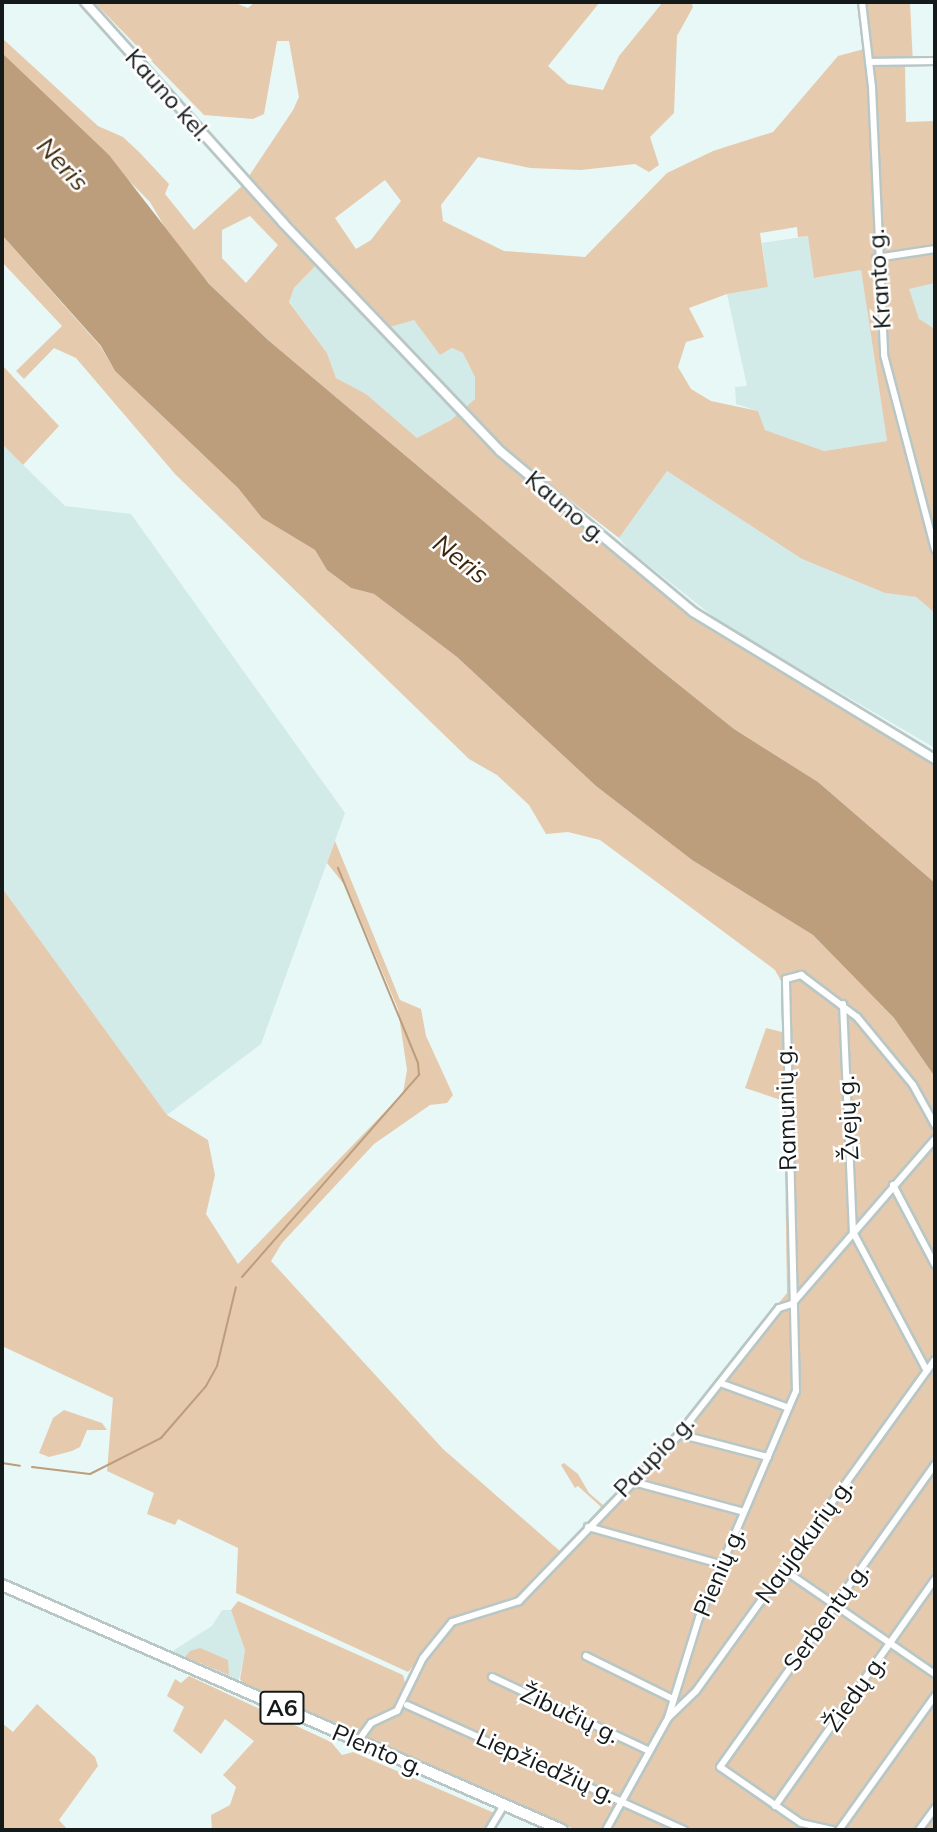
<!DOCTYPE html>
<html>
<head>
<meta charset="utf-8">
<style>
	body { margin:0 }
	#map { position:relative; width:937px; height:1832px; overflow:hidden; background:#e8f8f7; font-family:Mulish,sans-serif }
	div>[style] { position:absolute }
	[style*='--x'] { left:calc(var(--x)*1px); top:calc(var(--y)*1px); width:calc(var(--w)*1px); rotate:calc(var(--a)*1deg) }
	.built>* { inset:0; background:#d2eae8 }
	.green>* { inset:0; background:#e5caae }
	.water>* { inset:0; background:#bc9d7c }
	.stream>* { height:2px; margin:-1px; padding:0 1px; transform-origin:1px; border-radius:1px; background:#bc9d7c }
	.roads { filter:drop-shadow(2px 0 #b8c7c6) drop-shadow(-2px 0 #b8c7c6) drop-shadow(0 2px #b8c7c6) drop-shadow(0 -2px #b8c7c6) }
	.street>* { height:6px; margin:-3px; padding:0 3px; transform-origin:3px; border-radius:3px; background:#fff }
	.secondary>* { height:8px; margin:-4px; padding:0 4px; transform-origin:4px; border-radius:4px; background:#fff }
	.highway>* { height:10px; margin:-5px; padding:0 5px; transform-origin:5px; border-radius:5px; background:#fff }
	span { translate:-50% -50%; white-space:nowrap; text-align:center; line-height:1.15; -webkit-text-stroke:5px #fff; paint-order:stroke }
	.shield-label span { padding:2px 5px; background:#fff; border:2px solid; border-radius:5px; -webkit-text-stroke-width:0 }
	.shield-label { font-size:23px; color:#141919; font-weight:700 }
	.street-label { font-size:24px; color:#141919 }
	.water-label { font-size:26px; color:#3c2609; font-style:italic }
	.frame { position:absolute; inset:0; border:4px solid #141919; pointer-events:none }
</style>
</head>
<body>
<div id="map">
	<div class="built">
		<div style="clip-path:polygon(808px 236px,815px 278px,861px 270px,887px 441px,824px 451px,765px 430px,758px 411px,736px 404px,735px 387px,747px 386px,727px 294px,768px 287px,762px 243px)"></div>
		<div style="clip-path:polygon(322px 259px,390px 327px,414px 319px,440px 355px,452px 348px,463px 353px,475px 377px,475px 399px,451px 420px,417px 438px,366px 394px,336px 378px,327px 353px,289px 301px,294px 288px)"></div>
		<div style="clip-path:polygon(935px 283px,935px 329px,919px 320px,908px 289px)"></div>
		<div style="clip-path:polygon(2px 444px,65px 506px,131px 514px,345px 813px,261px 1044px,167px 1115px,2px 888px)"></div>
		<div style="clip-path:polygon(667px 471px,802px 559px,885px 593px,916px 597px,935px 613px,935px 748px,724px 625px,628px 549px,619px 538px)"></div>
		<div style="clip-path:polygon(222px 1610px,231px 1610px,245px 1650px,238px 1684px,171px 1652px,212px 1626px)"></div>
	</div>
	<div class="green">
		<div style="clip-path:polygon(evenodd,94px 2px,233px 2px,248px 8px,255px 2px,600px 2px,548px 66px,568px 84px,603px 90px,619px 56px,663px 2px,691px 2px,693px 7px,677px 36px,674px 113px,650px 137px,659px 165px,649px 172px,635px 164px,581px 170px,530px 168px,478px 157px,441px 205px,443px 221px,504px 251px,585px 257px,667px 173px,713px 151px,773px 132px,838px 56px,864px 49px,867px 84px,874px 85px,865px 2px,910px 2px,913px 65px,905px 66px,906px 122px,935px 121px,935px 283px,909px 289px,919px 319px,935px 329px,935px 613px,916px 597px,885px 593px,802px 559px,667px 471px,619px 538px,534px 472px,526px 480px,712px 631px,935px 765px,935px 883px,818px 782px,734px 729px,658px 668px,268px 340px,209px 284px,174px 243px,150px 202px,2px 53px,2px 38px,98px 126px,123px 137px,140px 153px,169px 184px,165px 194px,194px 230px,243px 185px,293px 110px,299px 97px,289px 41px,277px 41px,264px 114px,253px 119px,204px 115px,94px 2px,385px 180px,401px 201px,371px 240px,356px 249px,335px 218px,385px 180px,94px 2px,250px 216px,278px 245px,246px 283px,222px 258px,222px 230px,250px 216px,94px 2px,797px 227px,798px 237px,808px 236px,814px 278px,861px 270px,887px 441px,824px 451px,765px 430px,758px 411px,711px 401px,691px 389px,678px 367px,686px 342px,704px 337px,689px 308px,727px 294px,768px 287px,760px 233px,797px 227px,94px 2px,322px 259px,390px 327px,414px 320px,440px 355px,452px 348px,463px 353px,475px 377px,475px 399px,451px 420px,417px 438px,366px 394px,336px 378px,327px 353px,289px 302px,294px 288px,322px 259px)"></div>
		<div style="clip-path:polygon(2px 235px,101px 347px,115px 371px,238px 488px,262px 518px,315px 550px,327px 570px,351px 588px,374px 594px,457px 657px,596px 786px,692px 860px,813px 935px,894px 1018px,935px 1077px,935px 1830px,576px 1830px,364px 1736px,362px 1729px,354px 1734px,342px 1724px,323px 1720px,245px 1685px,240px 1679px,245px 1650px,231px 1610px,238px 1601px,403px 1675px,405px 1683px,422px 1656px,408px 1672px,236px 1593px,238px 1548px,178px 1519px,175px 1525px,147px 1514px,154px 1493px,107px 1471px,113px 1398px,2px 1346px,2px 888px,167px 1115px,208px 1140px,215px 1175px,206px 1214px,238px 1264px,403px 1093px,407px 1070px,398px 1009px,347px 888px,327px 863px,335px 841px,400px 1000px,421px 1009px,426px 1036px,453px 1095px,447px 1103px,430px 1105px,374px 1144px,282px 1243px,271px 1261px,443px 1449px,561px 1552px,601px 1507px,578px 1486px,575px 1488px,561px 1465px,564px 1463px,578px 1474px,589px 1493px,603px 1505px,659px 1450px,787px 1293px,784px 1101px,745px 1088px,766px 1028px,782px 1032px,781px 981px,775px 970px,600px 840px,568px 832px,546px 834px,529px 805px,497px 775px,469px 759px,175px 474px,76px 358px,54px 348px,24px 379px,16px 371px,62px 326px,2px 262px)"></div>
		<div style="clip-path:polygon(2px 365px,59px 426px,23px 465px,2px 444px)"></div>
		<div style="clip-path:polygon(64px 1410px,102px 1423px,107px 1430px,87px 1430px,80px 1447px,72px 1451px,49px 1457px,39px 1453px,53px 1418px)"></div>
		<div style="clip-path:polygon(200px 1648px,228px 1660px,229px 1675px,185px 1657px,190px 1651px)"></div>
		<div style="clip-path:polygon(189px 1676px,331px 1742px,342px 1755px,353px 1752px,499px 1815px,489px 1830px,212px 1830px,211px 1815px,230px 1805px,236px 1787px,223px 1775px,254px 1741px,225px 1719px,201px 1754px,173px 1731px,184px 1707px,167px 1696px,175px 1679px,181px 1683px)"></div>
		<div style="clip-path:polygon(37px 1704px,95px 1757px,98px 1766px,59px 1820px,68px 1830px,2px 1830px,2px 1723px,13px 1732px)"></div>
	</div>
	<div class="water">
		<div style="clip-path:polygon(2px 53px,109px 155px,209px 284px,268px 340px,658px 668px,734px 729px,818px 782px,935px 883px,935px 1077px,894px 1018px,813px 935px,692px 860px,596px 786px,457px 657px,374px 594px,351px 588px,327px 570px,315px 550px,262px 518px,238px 488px,115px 371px,101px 346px,2px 235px)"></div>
	</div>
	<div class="stream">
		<div style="--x:242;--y:1277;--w:269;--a:-48.8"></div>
		<div style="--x:419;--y:1075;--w:12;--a:-95"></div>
		<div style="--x:418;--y:1063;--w:211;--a:-112.3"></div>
		<div style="--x:2;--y:1463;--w:18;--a:9"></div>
		<div style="--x:32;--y:1467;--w:58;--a:6.9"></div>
		<div style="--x:90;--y:1474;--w:80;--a:-26.9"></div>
		<div style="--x:161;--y:1438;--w:69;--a:-49.1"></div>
		<div style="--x:206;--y:1386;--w:23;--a:-61"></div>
		<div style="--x:217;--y:1366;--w:81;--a:-76.5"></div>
	</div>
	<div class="roads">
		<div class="street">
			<div style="--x:862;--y:2;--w:86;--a:83.3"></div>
			<div style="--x:872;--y:87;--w:268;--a:87.4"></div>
			<div style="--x:884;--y:355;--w:201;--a:75.3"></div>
			<div style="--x:869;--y:62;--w:66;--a:-0.9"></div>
			<div style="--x:876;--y:258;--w:60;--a:-8.7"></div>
			<div style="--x:843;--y:1004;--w:228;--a:87.5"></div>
			<div style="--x:853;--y:1232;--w:157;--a:62"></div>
			<div style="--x:893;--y:1185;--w:90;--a:62.3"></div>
			<div style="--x:720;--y:1383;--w:73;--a:19.9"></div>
			<div style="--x:679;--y:1434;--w:92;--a:14.5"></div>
			<div style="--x:630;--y:1481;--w:118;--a:15.2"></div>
			<div style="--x:588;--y:1527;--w:140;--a:15.7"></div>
			<div style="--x:784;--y:1570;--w:183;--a:34.6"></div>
			<div style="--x:586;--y:1656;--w:95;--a:26.3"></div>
			<div style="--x:492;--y:1677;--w:174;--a:25.2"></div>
			<div style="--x:407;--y:1705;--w:304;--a:24.3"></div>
			<div style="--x:669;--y:1717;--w:37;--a:-44"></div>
			<div style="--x:696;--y:1691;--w:408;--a:-54.2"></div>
			<div style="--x:358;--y:1741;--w:22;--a:-54"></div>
			<div style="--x:371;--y:1723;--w:29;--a:-25"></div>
			<div style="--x:397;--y:1711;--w:59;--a:-63.9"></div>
			<div style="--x:423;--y:1658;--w:46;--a:-51.1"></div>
			<div style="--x:452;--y:1622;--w:70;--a:-17.4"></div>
			<div style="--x:519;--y:1601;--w:228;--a:-46.1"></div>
			<div style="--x:677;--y:1437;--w:164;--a:-51.7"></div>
			<div style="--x:779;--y:1308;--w:14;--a:-17"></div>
			<div style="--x:792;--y:1304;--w:218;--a:-49.1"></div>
			<div style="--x:775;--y:1806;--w:278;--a:-54.8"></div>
			<div style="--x:489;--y:1830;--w:29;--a:-59"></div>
			<div style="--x:606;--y:1830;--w:128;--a:-61"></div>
			<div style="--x:668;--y:1718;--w:105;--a:-72.8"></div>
			<div style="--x:699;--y:1618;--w:247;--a:-66.9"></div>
			<div style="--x:796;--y:1391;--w:412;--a:-91.4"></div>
			<div style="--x:786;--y:979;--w:16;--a:-15"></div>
			<div style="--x:801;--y:975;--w:70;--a:36.9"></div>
			<div style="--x:857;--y:1017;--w:88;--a:50.5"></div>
			<div style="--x:913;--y:1085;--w:46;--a:61.2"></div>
			<div style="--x:832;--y:1830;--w:32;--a:-167"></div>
			<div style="--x:801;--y:1823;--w:98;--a:-145.3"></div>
			<div style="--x:720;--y:1767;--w:371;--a:-54.6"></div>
			<div style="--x:839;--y:1830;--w:165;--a:-54.4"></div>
			<div style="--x:919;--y:1830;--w:27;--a:-54"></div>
		</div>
		<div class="secondary">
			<div style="--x:85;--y:2;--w:297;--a:48.1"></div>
			<div style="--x:283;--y:223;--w:315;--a:46.4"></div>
			<div style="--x:500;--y:451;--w:251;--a:39.8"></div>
			<div style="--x:693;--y:612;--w:283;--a:31.3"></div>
		</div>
		<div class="highway">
			<div style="--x:2;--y:1585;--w:611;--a:23.63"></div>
		</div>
	</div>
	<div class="shield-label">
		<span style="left:282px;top:1708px">A6</span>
	</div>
	<div class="street-label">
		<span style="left:168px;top:95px;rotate:48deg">Kauno kel.</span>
		<span style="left:879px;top:279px;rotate:-94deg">Kranto g.</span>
		<span style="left:566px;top:507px;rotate:40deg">Kauno g.</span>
		<span style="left:786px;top:1108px;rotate:-92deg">Ramunių g.</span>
		<span style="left:848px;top:1118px;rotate:-93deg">Žvejų g.</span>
		<span style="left:654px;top:1456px;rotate:-46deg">Paupio g.</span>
		<span style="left:804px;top:1541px;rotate:-54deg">Naujakurių g.</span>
		<span style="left:719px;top:1572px;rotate:-67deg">Pienių g.</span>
		<span style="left:826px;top:1617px;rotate:-54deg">Serbentų g.</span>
		<span style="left:855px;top:1693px;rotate:-55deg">Žiedų g.</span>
		<span style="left:570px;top:1714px;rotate:25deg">Žibučių g.</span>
		<span style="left:378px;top:1750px;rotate:23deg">Plento g.</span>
		<span style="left:546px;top:1766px;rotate:24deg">Liepžiedžių g.</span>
	</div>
	<div class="water-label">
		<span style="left:63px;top:164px;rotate:47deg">Neris</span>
		<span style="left:461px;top:559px;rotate:38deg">Neris</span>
	</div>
	<div class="frame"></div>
</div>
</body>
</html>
